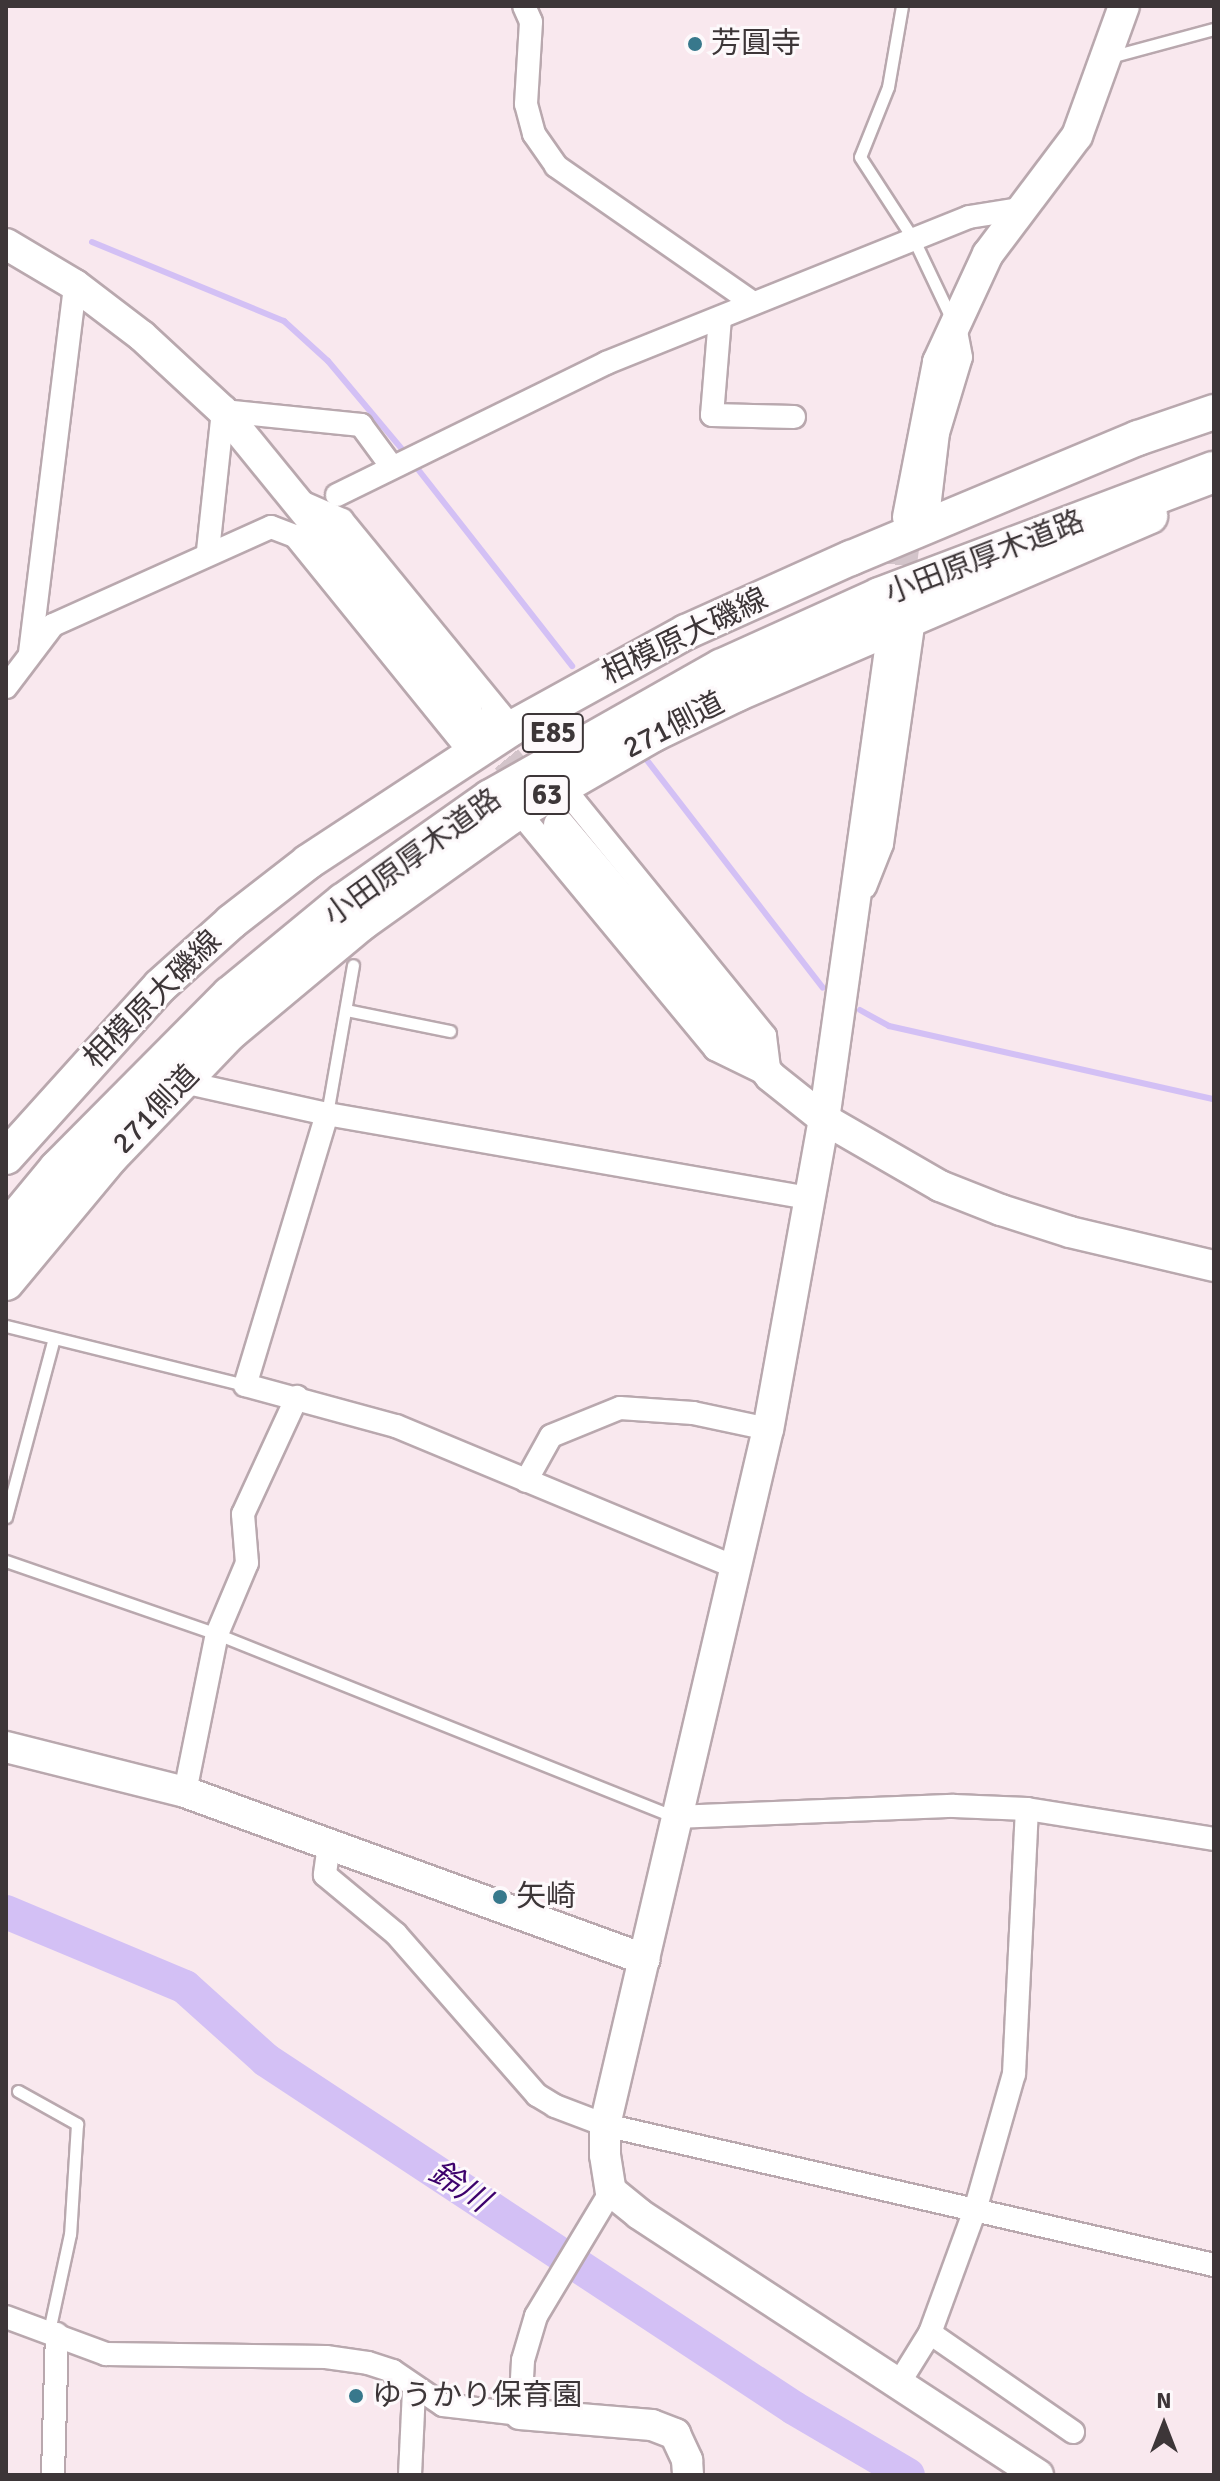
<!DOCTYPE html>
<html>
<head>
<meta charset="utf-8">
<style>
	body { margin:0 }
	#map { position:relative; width:1220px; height:2481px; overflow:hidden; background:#f9e8ee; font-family:Signika,"Noto Sans JP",sans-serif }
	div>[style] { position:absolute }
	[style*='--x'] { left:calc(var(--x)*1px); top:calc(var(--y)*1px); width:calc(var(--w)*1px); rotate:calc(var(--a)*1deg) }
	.stream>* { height:6px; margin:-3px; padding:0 3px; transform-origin:3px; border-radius:3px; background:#d3c0f5 }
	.river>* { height:34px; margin:-17px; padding:0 17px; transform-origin:17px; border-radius:17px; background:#d3c0f5 }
	.secondary-tunnel>* { height:30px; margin-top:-15px; transform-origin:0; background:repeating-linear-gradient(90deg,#d3c4ca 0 30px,transparent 0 45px) }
	.roads { filter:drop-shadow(2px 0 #b9a8ae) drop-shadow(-2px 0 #b9a8ae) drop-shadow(0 2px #b9a8ae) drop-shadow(0 -2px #b9a8ae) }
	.lane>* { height:11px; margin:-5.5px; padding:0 5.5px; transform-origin:5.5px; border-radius:5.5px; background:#fff }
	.street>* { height:22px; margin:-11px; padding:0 11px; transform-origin:11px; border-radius:11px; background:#fff }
	.secondary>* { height:30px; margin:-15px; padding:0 15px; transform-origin:15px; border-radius:15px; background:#fff }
	.primary>* { height:34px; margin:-17px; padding:0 17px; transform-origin:17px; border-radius:17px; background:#fff }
	.highway>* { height:40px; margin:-20px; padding:0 20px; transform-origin:20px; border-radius:20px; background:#fff }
	.dots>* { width:22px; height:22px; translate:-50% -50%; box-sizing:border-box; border:4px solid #fdf9fb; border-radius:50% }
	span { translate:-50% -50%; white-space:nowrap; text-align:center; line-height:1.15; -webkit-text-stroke:6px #fdf9fb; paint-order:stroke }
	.shield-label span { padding:2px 6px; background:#fdf9fb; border:2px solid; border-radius:6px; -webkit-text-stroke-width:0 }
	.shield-label { font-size:28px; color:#3d3638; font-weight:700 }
	.poi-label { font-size:30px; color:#3d3638 }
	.left { translate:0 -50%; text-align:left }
	.street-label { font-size:30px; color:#3d3638 }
	.water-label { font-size:32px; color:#3d026d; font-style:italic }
	.frame { position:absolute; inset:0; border:8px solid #3d3638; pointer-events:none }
	.north { position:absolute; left:1124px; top:2385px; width:80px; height:80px; -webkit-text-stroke:6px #fdf9fb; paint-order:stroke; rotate:0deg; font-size:22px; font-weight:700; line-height:32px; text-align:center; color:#3d3638 }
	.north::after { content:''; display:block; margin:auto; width:28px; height:36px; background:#3d3638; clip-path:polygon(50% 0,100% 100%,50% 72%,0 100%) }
</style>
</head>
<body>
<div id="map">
	<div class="stream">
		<div style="--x:92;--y:242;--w:208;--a:22.4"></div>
		<div style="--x:284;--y:321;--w:59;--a:42.3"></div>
		<div style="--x:328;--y:361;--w:121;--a:50"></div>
		<div style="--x:413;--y:463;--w:258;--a:51.9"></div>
		<div style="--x:646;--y:759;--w:289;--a:52.3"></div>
		<div style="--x:860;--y:1010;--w:33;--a:29"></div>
		<div style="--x:889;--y:1026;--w:333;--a:12.7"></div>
	</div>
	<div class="river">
		<div style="--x:6;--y:1912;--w:194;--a:22.7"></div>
		<div style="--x:185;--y:1987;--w:109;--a:42"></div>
		<div style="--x:266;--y:2060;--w:632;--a:33.39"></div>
		<div style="--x:794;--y:2408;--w:132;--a:30.4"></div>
	</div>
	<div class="secondary-tunnel">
		<div style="--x:896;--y:610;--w:94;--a:-82.6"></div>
		<div style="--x:478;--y:724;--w:92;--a:50.8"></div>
	</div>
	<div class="roads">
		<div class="lane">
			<div style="--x:902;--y:6;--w:82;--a:99.8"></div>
			<div style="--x:888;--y:87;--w:75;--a:111.8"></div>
			<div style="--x:860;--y:157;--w:99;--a:57"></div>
			<div style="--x:914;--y:240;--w:91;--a:64.6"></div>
			<div style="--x:1110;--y:57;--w:108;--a:-15.1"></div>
			<div style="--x:346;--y:1010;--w:106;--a:11.4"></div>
			<div style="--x:327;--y:1114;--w:151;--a:-80.1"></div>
			<div style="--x:6;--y:1326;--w:246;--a:13.9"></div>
			<div style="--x:6;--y:1517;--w:185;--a:-75"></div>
			<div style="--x:6;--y:1561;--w:223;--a:19.1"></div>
			<div style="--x:217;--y:1634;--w:492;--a:21.8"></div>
			<div style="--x:18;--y:2091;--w:68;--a:29.2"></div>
			<div style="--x:77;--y:2124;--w:110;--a:93.6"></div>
			<div style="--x:70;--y:2234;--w:99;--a:102.2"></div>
		</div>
		<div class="street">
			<div style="--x:524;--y:6;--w:17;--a:66"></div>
			<div style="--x:531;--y:22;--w:82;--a:93.5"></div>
			<div style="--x:526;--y:104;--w:31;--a:75"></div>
			<div style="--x:534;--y:134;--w:39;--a:55"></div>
			<div style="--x:556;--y:166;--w:240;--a:34.8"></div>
			<div style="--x:720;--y:318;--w:97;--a:94.7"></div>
			<div style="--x:712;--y:415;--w:82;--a:1.4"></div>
			<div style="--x:337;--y:495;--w:300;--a:-26.1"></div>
			<div style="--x:606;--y:363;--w:391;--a:-21.9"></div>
			<div style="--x:969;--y:217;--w:52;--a:-8.9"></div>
			<div style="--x:299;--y:501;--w:47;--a:23.8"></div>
			<div style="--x:342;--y:520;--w:269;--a:50.7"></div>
			<div style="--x:927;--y:525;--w:93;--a:-83.2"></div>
			<div style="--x:938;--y:433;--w:79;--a:-73.2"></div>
			<div style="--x:961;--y:357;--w:32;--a:-101"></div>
			<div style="--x:208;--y:551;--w:141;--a:-83.9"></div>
			<div style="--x:223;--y:411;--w:139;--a:5.8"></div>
			<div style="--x:361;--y:425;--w:52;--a:53.6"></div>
			<div style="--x:30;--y:653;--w:371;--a:-83"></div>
			<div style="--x:6;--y:687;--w:78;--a:-52.8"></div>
			<div style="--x:53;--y:625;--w:239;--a:-24.2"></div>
			<div style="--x:271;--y:527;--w:26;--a:21"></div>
			<div style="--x:295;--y:536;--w:279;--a:51"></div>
			<div style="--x:457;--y:735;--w:37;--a:-27"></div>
			<div style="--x:490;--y:718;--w:12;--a:-70"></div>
			<div style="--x:562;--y:786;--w:322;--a:50.9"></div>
			<div style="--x:765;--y:1036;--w:40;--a:82.9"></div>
			<div style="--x:519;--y:812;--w:308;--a:50.4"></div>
			<div style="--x:715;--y:1049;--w:52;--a:26.1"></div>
			<div style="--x:865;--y:887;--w:46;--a:-68.4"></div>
			<div style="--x:882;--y:844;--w:233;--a:-81.9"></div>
			<div style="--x:183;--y:1082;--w:148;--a:12.5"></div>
			<div style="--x:327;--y:1114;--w:490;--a:9.9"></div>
			<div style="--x:327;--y:1114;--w:283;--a:106.8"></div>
			<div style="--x:245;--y:1385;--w:156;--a:15.2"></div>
			<div style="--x:396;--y:1426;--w:366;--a:22.6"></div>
			<div style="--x:526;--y:1481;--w:51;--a:-60.9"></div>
			<div style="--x:551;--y:1436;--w:74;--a:-22.1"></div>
			<div style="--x:620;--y:1408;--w:73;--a:3.9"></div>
			<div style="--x:693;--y:1413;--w:77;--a:12"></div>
			<div style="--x:185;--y:1792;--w:161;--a:-78.6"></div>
			<div style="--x:217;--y:1634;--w:77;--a:-67.1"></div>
			<div style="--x:247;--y:1563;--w:49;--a:-94.7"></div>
			<div style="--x:243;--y:1514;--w:129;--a:-65.2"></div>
			<div style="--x:675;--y:1817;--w:279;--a:-2.3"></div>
			<div style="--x:954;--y:1806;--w:73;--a:2.4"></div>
			<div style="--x:1027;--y:1809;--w:189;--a:9.1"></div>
			<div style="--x:329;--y:1845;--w:30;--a:98"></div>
			<div style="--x:325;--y:1875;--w:92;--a:39.7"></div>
			<div style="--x:396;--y:1934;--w:214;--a:48.8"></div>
			<div style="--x:537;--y:2095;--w:21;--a:31"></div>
			<div style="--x:555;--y:2106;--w:53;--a:20.8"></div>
			<div style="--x:605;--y:2125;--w:625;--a:12.95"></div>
			<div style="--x:6;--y:2317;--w:107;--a:20.3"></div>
			<div style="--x:106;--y:2354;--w:220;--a:0.8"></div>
			<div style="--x:326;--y:2357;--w:42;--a:8.1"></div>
			<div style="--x:368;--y:2363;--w:26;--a:18"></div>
			<div style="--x:393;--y:2371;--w:60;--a:34.2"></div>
			<div style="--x:443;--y:2405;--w:78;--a:6.7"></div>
			<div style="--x:520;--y:2414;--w:54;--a:-86.8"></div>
			<div style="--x:523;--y:2360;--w:46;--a:-73.5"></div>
			<div style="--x:536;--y:2316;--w:146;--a:-59"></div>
			<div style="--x:930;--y:2333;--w:174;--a:34.7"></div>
			<div style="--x:899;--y:2383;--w:59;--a:-58.2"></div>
			<div style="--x:930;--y:2333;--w:134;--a:-69.9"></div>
			<div style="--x:976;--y:2207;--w:138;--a:-74.1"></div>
			<div style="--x:1014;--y:2074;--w:265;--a:-87.2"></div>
			<div style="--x:53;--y:2475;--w:141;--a:-88.4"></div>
			<div style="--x:410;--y:2475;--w:85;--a:-87.3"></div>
		</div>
		<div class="secondary">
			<div style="--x:6;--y:244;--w:80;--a:30.7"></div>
			<div style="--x:75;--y:285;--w:84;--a:37.3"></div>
			<div style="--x:142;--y:336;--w:110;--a:42.8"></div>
			<div style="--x:223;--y:411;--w:386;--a:50.8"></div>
			<div style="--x:908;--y:517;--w:158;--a:-79"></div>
			<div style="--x:938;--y:362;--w:119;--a:-65.2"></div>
			<div style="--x:988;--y:254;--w:148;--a:-53"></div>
			<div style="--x:1077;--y:136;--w:138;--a:-70.1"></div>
			<div style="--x:891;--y:643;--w:481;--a:98"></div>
			<div style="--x:824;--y:1119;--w:315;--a:100.2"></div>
			<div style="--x:768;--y:1429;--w:715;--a:103.18"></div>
			<div style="--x:605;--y:2125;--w:30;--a:90"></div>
			<div style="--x:605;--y:2155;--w:36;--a:81"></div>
			<div style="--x:611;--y:2191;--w:36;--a:39"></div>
			<div style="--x:639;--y:2214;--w:477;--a:33.2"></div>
			<div style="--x:559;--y:825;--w:328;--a:49.9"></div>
			<div style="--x:770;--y:1076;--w:69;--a:38.5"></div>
			<div style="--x:824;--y:1119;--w:134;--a:30"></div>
			<div style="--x:940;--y:1186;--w:66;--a:21.5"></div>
			<div style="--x:1001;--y:1210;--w:72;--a:17.7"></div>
			<div style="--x:1070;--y:1232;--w:148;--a:13.3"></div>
			<div style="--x:6;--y:1747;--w:185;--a:14.1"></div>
			<div style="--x:185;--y:1792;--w:489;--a:20"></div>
			<div style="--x:520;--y:2414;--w:132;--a:4.8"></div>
			<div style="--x:652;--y:2425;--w:25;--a:21"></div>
			<div style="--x:675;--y:2434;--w:29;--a:65"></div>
			<div style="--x:687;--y:2460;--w:15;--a:86"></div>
		</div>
		<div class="primary">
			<div style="--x:6;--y:1157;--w:230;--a:-48"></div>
			<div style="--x:160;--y:986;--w:96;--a:-42"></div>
			<div style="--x:231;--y:922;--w:98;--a:-37.9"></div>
			<div style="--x:308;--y:862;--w:244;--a:-33.3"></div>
			<div style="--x:512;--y:728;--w:199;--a:-28.9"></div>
			<div style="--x:686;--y:632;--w:181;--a:-24.2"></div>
			<div style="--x:851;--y:558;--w:311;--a:-22.7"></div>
			<div style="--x:1138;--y:438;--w:80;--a:-18.9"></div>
			<div style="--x:6;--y:1283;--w:165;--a:-50.2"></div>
			<div style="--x:112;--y:1156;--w:170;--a:-46.2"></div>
			<div style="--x:230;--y:1033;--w:172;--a:-39.8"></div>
			<div style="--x:362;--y:923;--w:184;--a:-35.5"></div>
			<div style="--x:512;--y:816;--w:164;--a:-30"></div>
			<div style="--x:654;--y:734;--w:92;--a:-25.7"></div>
			<div style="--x:737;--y:694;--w:450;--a:-23.3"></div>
		</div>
		<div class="highway">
			<div style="--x:6;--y:1234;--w:83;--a:-50.4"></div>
			<div style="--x:59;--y:1170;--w:245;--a:-45.2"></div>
			<div style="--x:232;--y:996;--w:146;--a:-39.5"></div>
			<div style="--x:345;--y:903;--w:179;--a:-35.2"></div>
			<div style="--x:491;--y:800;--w:266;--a:-29.5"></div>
			<div style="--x:723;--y:669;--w:172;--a:-24.3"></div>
			<div style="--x:880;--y:598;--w:357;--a:-20.7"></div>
		</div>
	</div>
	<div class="dots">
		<div style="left:695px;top:44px;background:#38788c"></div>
		<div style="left:500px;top:1897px;background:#38788c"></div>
		<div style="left:356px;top:2396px;background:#38788c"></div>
	</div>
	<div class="shield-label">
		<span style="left:553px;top:733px">E85</span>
		<span style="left:547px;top:795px">63</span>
	</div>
	<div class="poi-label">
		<span class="left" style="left:711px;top:44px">芳圓寺</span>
		<span class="left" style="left:516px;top:1897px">矢崎</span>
		<span class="left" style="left:372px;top:2396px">ゆうかり保育園</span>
	</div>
	<div class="street-label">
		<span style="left:985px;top:558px;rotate:-21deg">小田原厚木道路</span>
		<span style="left:685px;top:637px;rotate:-26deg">相模原大磯線</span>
		<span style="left:674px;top:726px;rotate:-27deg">271側道</span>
		<span style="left:413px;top:858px;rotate:-36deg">小田原厚木道路</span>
		<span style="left:153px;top:1000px;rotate:-45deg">相模原大磯線</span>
		<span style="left:156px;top:1110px;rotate:-46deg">271側道</span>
	</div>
	<div class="water-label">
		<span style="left:459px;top:2187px;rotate:33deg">鈴川</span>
	</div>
	<div class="frame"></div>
	<div class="north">N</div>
</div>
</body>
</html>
